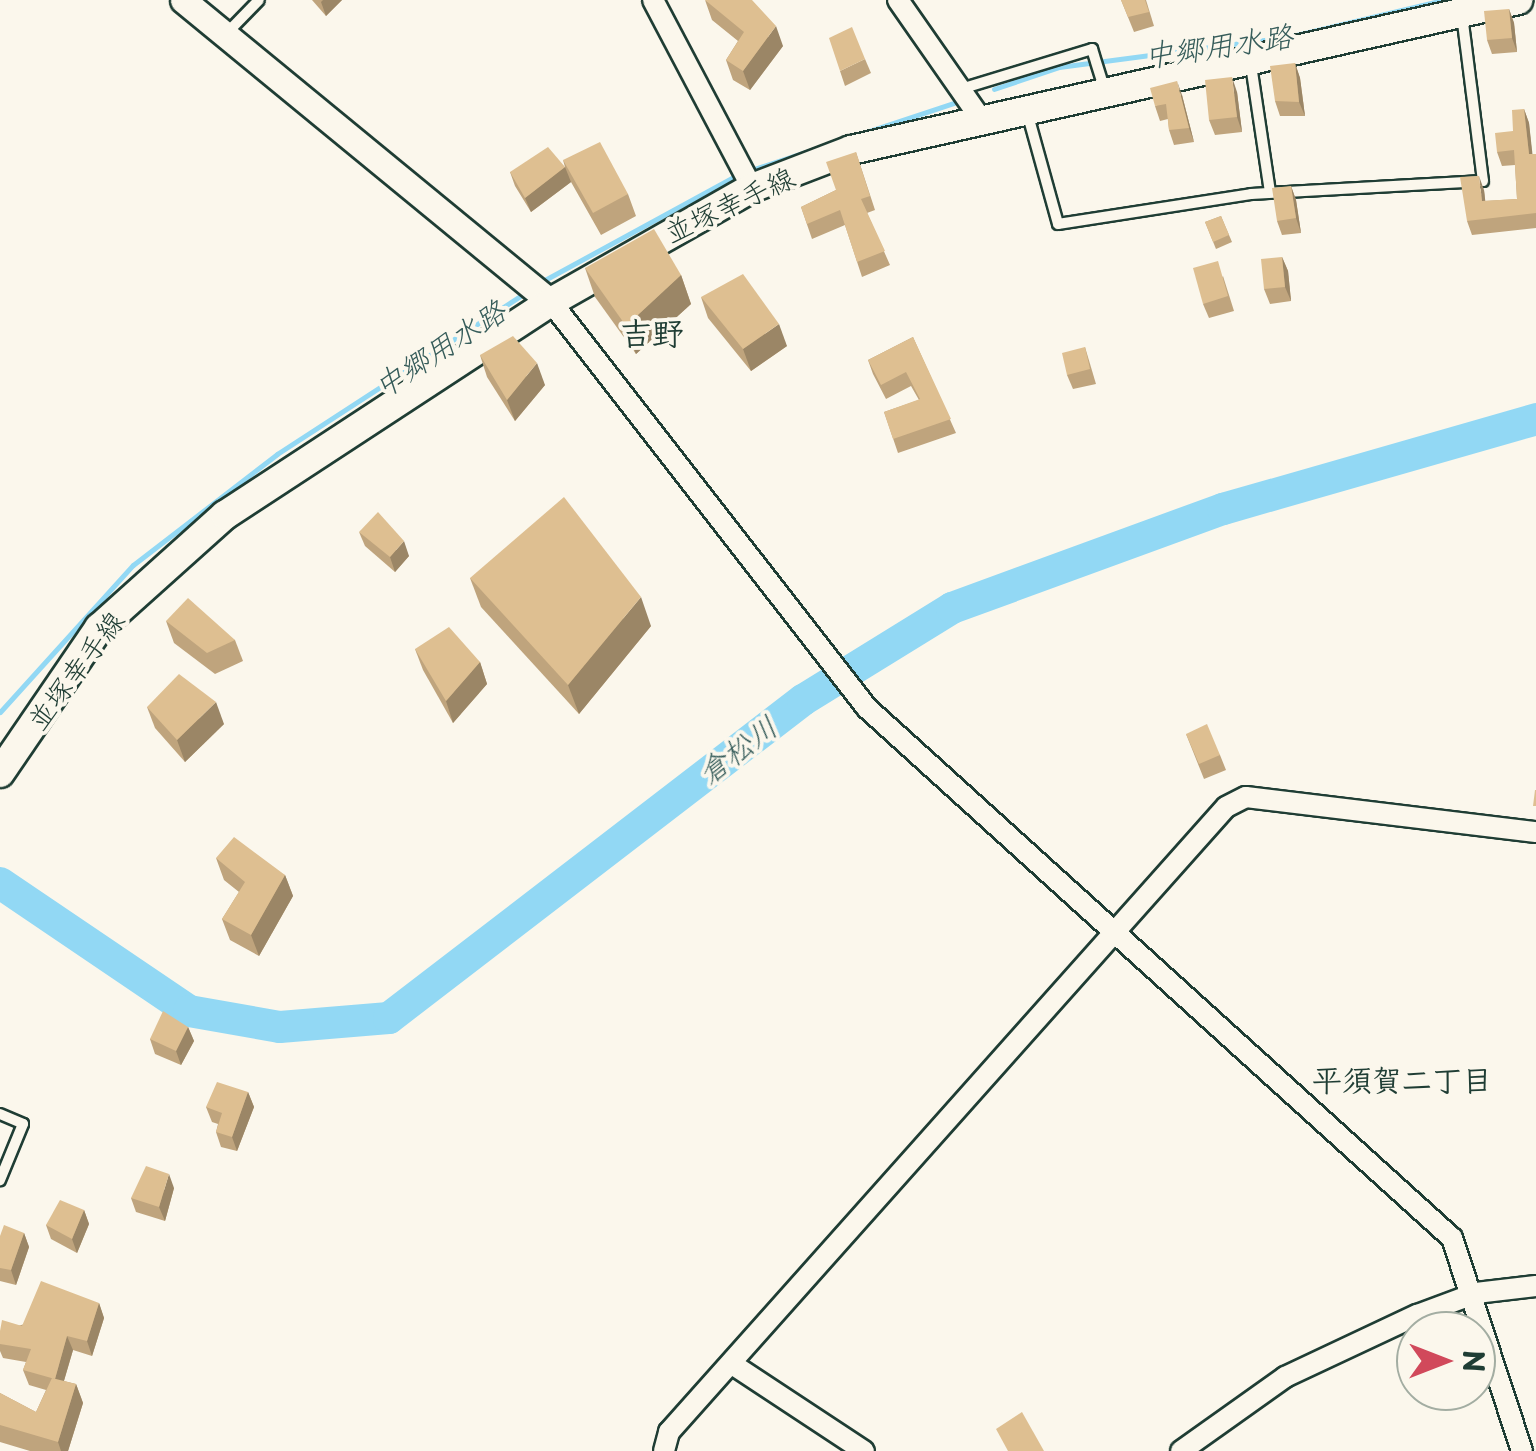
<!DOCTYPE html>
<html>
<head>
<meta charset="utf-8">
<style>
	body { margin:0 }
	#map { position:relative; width:1536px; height:1451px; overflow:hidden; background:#fbf7ec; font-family:"Playpen Sans","Klee One",sans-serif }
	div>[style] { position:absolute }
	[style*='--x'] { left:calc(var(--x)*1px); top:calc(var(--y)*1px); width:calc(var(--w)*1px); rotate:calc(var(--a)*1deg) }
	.stream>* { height:5px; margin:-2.5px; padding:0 2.5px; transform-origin:2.5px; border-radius:2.5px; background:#92d8f4 }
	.river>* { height:32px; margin:-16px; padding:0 16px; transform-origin:16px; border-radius:16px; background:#92d8f4 }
	.roads { filter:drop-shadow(2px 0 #1f3d34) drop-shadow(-2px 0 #1f3d34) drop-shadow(0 2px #1f3d34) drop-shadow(0 -2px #1f3d34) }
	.service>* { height:10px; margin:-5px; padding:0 5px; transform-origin:5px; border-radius:5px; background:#fbf7ec }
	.minor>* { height:20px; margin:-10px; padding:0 10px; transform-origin:10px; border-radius:10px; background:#fbf7ec }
	.tertiary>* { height:25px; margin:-12.5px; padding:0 12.5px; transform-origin:12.5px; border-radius:12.5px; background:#fbf7ec }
	.secondary>* { height:28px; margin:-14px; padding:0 14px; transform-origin:14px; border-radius:14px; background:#fbf7ec }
	.wall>* { inset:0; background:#bfa47d }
	.shaded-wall>* { inset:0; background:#9b8666 }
	.building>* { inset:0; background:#debf91 }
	span { translate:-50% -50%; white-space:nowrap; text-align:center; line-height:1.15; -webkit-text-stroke:8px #fbf7ec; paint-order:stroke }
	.street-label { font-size:28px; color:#1f3d34 }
	.water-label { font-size:30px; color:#365c5a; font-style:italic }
	.neighbourhood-label { font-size:30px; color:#1f3d34; font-weight:700 }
	.quarter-label { font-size:32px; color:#1f3d34; font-weight:700 }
	.north { position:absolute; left:1396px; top:1311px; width:100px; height:100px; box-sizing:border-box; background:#fbf7ec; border:2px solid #a3ada2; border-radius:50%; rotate:90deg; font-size:28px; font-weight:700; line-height:40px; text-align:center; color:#1f3d34 }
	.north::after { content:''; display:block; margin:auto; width:35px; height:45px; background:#d1495b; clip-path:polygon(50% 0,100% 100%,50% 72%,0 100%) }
</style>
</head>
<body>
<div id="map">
	<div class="stream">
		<div style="--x:994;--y:89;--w:69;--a:-18.7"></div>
		<div style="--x:1059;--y:67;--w:231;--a:-7.5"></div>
		<div style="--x:1288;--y:37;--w:159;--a:-13.4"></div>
		<div style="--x:748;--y:171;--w:217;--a:-18.3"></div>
		<div style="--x:541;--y:282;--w:223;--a:-28.6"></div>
		<div style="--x:0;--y:712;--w:198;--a:-47.9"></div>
		<div style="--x:133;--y:565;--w:182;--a:-37.6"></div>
		<div style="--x:277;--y:454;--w:299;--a:-33"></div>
	</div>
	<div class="river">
		<div style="--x:0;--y:883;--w:228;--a:34.1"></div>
		<div style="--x:189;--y:1011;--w:92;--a:10"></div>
		<div style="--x:280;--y:1027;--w:109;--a:-4.7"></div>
		<div style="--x:389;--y:1018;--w:522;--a:-37.53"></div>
		<div style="--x:803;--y:700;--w:175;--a:-31.7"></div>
		<div style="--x:952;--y:608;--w:289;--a:-20.1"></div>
		<div style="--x:1223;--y:509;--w:326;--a:-16"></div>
	</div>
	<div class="roads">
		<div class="service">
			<div style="--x:226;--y:34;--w:47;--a:-45.9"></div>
			<div style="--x:1251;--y:65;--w:128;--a:81.5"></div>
			<div style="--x:964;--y:88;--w:134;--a:-16.9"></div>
			<div style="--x:1092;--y:49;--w:44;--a:72.8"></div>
			<div style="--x:1027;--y:112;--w:116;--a:74.5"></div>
			<div style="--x:1058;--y:224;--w:195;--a:-8.8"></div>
			<div style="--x:1251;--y:194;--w:232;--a:-3.2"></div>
			<div style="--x:1483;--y:181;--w:167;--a:-97.2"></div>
			<div style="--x:0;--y:1114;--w:25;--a:23"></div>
			<div style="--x:23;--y:1124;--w:61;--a:112.3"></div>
		</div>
		<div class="minor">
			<div style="--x:653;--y:0;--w:212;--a:62.2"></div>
			<div style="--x:898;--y:0;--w:145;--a:55.1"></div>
			<div style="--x:551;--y:302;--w:514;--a:52.11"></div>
			<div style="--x:867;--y:708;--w:789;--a:42.18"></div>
			<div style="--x:1452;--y:1238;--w:224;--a:71.8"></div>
			<div style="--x:732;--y:1364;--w:158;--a:33.4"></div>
			<div style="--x:664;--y:1451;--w:20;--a:-75"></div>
			<div style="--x:669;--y:1432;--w:837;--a:-48.29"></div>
			<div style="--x:1226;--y:807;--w:22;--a:-27"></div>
			<div style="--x:1246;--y:797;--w:292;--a:6.9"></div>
			<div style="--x:1181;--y:1451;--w:128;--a:-35.4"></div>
			<div style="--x:1285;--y:1377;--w:146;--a:-25.2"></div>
			<div style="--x:1417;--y:1315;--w:63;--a:-20.4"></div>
			<div style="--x:1476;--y:1293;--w:60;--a:-6.7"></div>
		</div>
		<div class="tertiary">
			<div style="--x:183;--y:0;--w:476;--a:39.4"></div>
		</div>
		<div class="secondary">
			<div style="--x:0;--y:773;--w:176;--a:-55.7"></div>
			<div style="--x:99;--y:628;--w:169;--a:-41.9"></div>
			<div style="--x:225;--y:515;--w:389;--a:-33.2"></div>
			<div style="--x:551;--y:302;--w:231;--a:-29.6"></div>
			<div style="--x:752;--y:188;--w:106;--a:-21"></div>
			<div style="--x:851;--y:150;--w:684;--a:-12.67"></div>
		</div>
	</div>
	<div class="wall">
		<div style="clip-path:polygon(312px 0,342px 0,326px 16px)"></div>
		<div style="clip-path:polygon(705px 0,783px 46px,750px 90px,733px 80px,726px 60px,738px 41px,712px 20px)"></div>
		<div style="clip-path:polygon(1121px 0,1146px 0,1154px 26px,1134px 32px)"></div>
		<div style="clip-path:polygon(1509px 9px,1514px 23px,1517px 52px,1492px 54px,1487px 40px)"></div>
		<div style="clip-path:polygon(865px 59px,871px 73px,845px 86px,840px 71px)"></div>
		<div style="clip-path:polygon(1295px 63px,1300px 78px,1305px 116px,1280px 116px,1275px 101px)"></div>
		<div style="clip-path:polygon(1237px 92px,1242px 132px,1215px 135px,1209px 120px)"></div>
		<div style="clip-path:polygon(1182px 95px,1194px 142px,1174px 145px,1169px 130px,1168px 119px,1160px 121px,1155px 106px)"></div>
		<div style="clip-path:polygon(1524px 109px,1529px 123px,1532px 154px,1536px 154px,1536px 228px,1472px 235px,1467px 221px,1484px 190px,1485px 201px,1517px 199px,1515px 165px,1502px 166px,1497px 152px,1513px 131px)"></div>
		<div style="clip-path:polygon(856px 152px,875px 210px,867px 213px,890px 265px,862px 277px,845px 225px,812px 239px,801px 207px,836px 190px)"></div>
		<div style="clip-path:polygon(563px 160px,628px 194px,636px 216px,601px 235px,571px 182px,531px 212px,515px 186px,510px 172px,565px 167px)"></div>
		<div style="clip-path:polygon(1291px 186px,1296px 200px,1301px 233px,1282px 235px,1277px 221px)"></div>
		<div style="clip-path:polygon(1221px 216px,1232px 242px,1216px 249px,1205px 222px)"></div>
		<div style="clip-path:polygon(1282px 257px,1288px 271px,1291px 301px,1270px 304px,1264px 289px)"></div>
		<div style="clip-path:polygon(585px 268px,681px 275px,691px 304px,636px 354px,595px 297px)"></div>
		<div style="clip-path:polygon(1223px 276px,1234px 311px,1209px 318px,1203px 304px)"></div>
		<div style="clip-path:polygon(701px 297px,787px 346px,751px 371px,708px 318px)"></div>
		<div style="clip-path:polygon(913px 337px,956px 433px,898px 453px,884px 412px,919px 400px,911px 386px,886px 399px,873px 374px,868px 360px)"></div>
		<div style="clip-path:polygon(1085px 347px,1096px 384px,1073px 389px,1067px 375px)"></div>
		<div style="clip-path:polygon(480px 355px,545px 385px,515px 421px,487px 377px)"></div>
		<div style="clip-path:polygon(359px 532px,409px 556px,395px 572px,365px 546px)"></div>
		<div style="clip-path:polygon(470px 578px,651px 626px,579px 714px,481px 607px)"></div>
		<div style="clip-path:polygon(166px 621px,235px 640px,243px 661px,215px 674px,174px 643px)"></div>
		<div style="clip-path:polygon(415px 649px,480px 662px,487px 684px,453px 723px,423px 670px)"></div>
		<div style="clip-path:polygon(147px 707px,224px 724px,185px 762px,155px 728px)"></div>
		<div style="clip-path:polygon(1186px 734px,1220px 755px,1226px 770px,1204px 779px)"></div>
		<div style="clip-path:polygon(216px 858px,285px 875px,293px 896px,259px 956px,230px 940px,222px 919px,239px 892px,224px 880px)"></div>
		<div style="clip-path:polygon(188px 1027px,194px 1041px,181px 1065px,155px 1054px,150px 1039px)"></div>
		<div style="clip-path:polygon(248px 1092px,254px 1107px,237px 1151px,221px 1147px,216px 1132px,218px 1124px,212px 1122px,206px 1107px)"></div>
		<div style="clip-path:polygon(174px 1188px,165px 1221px,136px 1212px,131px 1198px)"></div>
		<div style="clip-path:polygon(84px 1210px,89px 1224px,77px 1253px,51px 1239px,46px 1225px)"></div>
		<div style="clip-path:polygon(24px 1233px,29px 1247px,16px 1285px,0 1281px,0 1236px)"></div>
		<div style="clip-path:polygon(99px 1303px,104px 1318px,92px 1356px,73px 1350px,64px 1381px,76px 1384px,83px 1403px,68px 1451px,30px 1451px,0 1442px,0 1393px,36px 1412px,46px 1390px,29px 1385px,23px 1370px,26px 1362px,3px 1358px,0 1351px,0 1331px)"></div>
	</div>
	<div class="shaded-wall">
		<div style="clip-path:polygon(323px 0,342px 0,326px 16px,321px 2px)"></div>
		<div style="clip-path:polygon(1509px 9px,1514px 23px,1517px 52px,1512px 38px)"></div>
		<div style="clip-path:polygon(776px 26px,783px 46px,750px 90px,743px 71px)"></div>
		<div style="clip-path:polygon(1295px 63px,1300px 78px,1305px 116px,1299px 102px)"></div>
		<div style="clip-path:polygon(1232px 77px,1237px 92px,1242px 132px,1237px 117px)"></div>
		<div style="clip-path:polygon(1177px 81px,1182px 95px,1194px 142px,1189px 128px)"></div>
		<div style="clip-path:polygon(1524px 109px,1529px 123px,1534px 168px,1529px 154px)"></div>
		<div style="clip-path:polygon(565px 167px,571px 182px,531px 212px,525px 198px)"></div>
		<div style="clip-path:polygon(1479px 176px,1484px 190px,1487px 215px,1482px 201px)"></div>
		<div style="clip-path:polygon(1291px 186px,1296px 200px,1301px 233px,1296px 218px)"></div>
		<div style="clip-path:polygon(1282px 257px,1288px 271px,1291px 301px,1285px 287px)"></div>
		<div style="clip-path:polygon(681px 275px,691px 304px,636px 354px,626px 326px)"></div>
		<div style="clip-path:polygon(779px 324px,787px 346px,751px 371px,743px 349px)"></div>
		<div style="clip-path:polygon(537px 363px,545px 385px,515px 421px,507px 400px)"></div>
		<div style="clip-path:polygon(404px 541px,409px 556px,395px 572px,390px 557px)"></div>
		<div style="clip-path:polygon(641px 597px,651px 626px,579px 714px,568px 685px)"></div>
		<div style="clip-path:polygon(480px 662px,487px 684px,453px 723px,446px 701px)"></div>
		<div style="clip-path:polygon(216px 702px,224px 724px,185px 762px,177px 740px)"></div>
		<div style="clip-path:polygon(285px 875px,293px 896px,259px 956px,251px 935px)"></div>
		<div style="clip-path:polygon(188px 1027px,194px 1041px,181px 1065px,176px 1051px)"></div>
		<div style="clip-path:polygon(248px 1092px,254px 1107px,237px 1151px,232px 1137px)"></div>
		<div style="clip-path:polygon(169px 1174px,174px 1188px,165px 1221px,159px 1207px)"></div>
		<div style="clip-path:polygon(84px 1210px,89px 1224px,77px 1253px,72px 1239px)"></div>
		<div style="clip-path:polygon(24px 1233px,29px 1247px,16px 1285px,11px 1270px)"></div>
		<div style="clip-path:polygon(99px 1303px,104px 1318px,92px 1356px,87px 1341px)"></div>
		<div style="clip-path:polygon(67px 1336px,73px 1350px,60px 1394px,55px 1379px)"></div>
		<div style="clip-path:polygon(76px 1384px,83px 1403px,68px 1451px,61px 1451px,58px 1442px)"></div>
	</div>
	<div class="building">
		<div style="clip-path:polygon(705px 0,752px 0,776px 26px,743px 71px,726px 60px,744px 32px)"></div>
		<div style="clip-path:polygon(1121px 0,1145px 0,1149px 12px,1128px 17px)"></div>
		<div style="clip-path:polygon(1509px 9px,1512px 38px,1487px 40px,1484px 11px)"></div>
		<div style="clip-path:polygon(852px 27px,865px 59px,840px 71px,829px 38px)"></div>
		<div style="clip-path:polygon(1295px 63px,1299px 102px,1275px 101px,1270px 66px)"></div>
		<div style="clip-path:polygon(1232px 77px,1237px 117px,1209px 120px,1205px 80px)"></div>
		<div style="clip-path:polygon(1177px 81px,1189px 128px,1169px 130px,1166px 104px,1155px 106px,1150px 88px)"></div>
		<div style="clip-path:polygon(1524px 109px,1529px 154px,1536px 154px,1536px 213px,1467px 221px,1460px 177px,1479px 176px,1482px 201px,1517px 199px,1514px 150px,1497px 152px,1495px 133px,1513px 131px,1512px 110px)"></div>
		<div style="clip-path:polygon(600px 142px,628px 194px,593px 213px,563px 160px)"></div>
		<div style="clip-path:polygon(548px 147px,565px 167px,525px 198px,510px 172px)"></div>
		<div style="clip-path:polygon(856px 152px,870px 196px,861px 199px,885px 251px,857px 262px,840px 210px,807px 224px,801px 207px,836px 190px,826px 162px)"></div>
		<div style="clip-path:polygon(1291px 186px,1296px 218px,1277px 221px,1272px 188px)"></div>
		<div style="clip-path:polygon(1221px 216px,1229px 235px,1213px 242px,1205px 222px)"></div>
		<div style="clip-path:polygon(654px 229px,681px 275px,626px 326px,585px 268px)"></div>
		<div style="clip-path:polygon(1282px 257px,1285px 287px,1264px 289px,1261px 259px)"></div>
		<div style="clip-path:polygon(1218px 261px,1228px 296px,1203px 304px,1193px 268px)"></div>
		<div style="clip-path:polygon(743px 274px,779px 324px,743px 349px,701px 297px)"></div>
		<div style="clip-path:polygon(513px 336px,537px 363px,507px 400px,480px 355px)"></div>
		<div style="clip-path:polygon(913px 337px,951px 419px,893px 439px,884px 412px,920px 399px,906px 372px,881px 385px,868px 360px)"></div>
		<div style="clip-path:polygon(1085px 347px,1090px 369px,1067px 375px,1062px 353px)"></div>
		<div style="clip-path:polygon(564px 497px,641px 597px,568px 685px,470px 578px)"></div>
		<div style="clip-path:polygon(378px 512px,404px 541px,390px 557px,359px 532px)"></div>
		<div style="clip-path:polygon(188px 598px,235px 640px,207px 653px,166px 621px)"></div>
		<div style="clip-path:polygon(449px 627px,480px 662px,446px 701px,415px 649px)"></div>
		<div style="clip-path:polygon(179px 674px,216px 702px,177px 740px,147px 707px)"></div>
		<div style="clip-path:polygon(1207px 724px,1220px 755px,1199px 764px,1186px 734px)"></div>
		<div style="clip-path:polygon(1535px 790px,1536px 790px,1536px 806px,1533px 806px)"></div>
		<div style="clip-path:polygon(234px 837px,285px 875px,251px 935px,222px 919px,245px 882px,216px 858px)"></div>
		<div style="clip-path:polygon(163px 1011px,188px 1027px,176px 1051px,150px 1039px)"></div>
		<div style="clip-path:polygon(217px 1082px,248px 1092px,232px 1137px,216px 1132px,222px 1113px,206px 1107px)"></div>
		<div style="clip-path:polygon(146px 1166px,169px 1174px,159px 1207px,131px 1198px)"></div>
		<div style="clip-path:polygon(60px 1200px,84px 1210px,72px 1239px,46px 1225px)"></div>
		<div style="clip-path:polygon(4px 1225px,24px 1233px,11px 1270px,0 1268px,0 1236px)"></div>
		<div style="clip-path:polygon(41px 1281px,99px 1303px,87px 1341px,67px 1336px,55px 1379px,23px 1370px,31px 1349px,0 1344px,0 1331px,2px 1320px,22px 1326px)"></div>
		<div style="clip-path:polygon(52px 1378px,76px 1384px,58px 1442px,0 1425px,0 1393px,36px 1412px)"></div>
		<div style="clip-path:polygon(1022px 1412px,1044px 1451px,1008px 1451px,996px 1429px)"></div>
	</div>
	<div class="street-label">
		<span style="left:729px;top:204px;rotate:-25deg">並塚幸手線</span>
		<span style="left:75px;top:670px;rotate:-53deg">並塚幸手線</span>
	</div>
	<div class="water-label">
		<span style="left:1218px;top:45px;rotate:-8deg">中郷用水路</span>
		<span style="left:439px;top:348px;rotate:-33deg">中郷用水路</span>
		<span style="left:737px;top:749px;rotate:-37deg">倉松川</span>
	</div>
	<div class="neighbourhood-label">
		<span style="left:1402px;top:1079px">平須賀二丁目</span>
	</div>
	<div class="quarter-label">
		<span style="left:652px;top:332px">吉野</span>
	</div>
	<div class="north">N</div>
</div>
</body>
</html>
